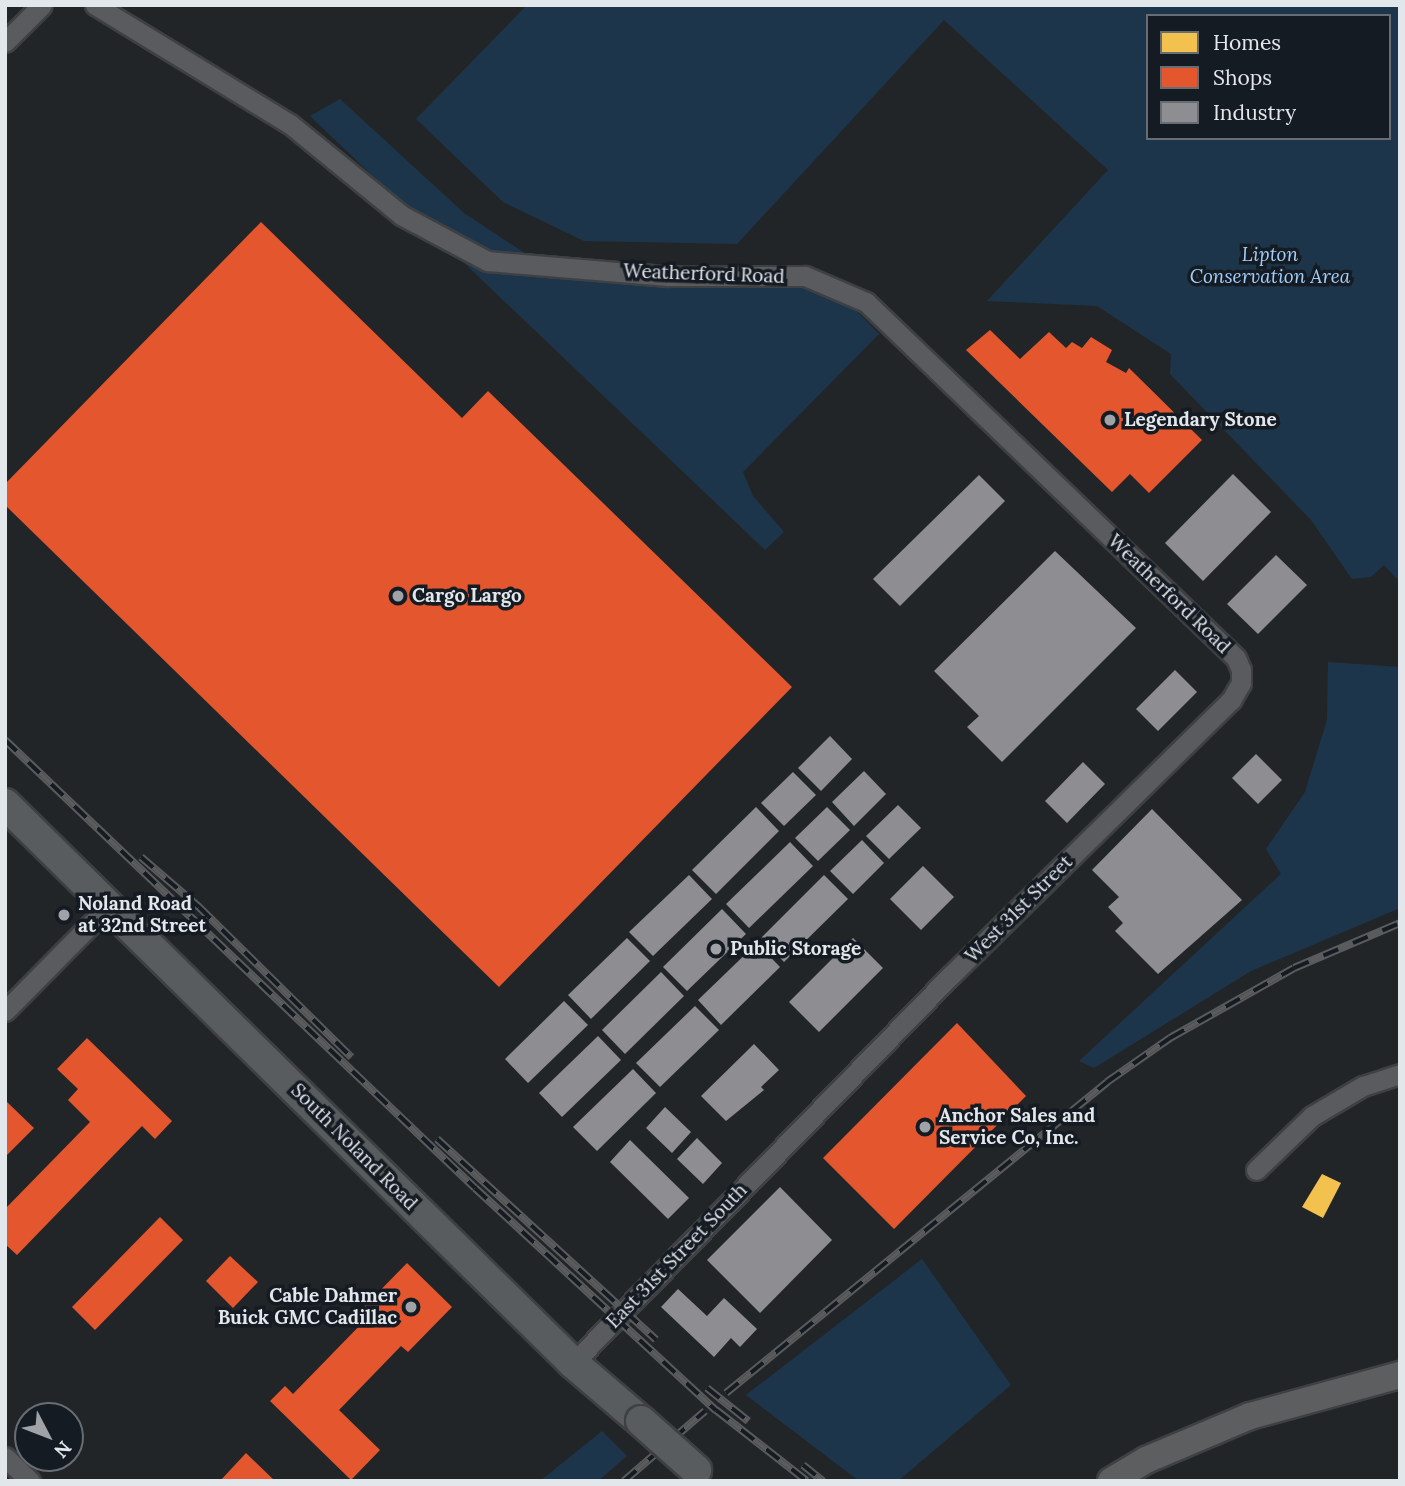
<!DOCTYPE html>
<html>
<head>
<meta charset="utf-8">
<style>
	body { margin:0 }
	#map { position:relative; width:1405px; height:1486px; overflow:hidden; background:#222528; font-family:Lora,serif }
	div>[style] { position:absolute }
	[style*='--x'] { left:calc(var(--x)*1px); top:calc(var(--y)*1px); width:calc(var(--w)*1px); rotate:calc(var(--a)*1deg) }
	.green>* { inset:0; background:#1d354b }
	.homes>* { inset:0; background:#f2c14e }
	.shops>* { inset:0; background:#e4572e }
	.industry>* { inset:0; background:#8d8d92 }
	.roads { filter:drop-shadow(2px 0 #3e4043) drop-shadow(-2px 0 #3e4043) drop-shadow(0 2px #3e4043) drop-shadow(0 -2px #3e4043) }
	.street>* { height:19px; margin:-9.5px; padding:0 9.5px; transform-origin:9.5px; border-radius:9.5px; background:#595b5e }
	.secondary>* { height:26px; margin:-13px; padding:0 13px; transform-origin:13px; border-radius:13px; background:#5c5e5f }
	.primary>* { height:30px; margin:-15px; padding:0 15px; transform-origin:15px; border-radius:15px; background:#595c5f }
	.rail>* { height:8px; margin-top:-4px; transform-origin:0; background:repeating-linear-gradient(90deg,#151b22 0 16px,#595b5d 0 32px); box-sizing:border-box; border-block:2px solid #595b5d }
	.bridges { filter:drop-shadow(2px 0 #3e4043) drop-shadow(-2px 0 #3e4043) drop-shadow(0 2px #3e4043) drop-shadow(0 -2px #3e4043) }
	.primary-bridge>* { height:30px; margin:-15px; padding:0 15px; transform-origin:15px; border-radius:15px; background:#595c5f }
	.dots>* { width:19px; height:19px; translate:-50% -50%; box-sizing:border-box; border:4px solid #151b22; border-radius:50% }
	span { translate:-50% -50%; white-space:nowrap; text-align:center; line-height:1.15; -webkit-text-stroke:7px #151b22; paint-order:stroke }
	.park-label { font-size:19px; color:#a1cefb; font-style:italic }
	.street-label { font-size:19px; color:#e2e7ec }
	.poi-label { font-size:19px; color:#e2e7ec; font-weight:700 }
	.left { translate:0 -50%; text-align:left }
	.right { translate:-100% -50%; text-align:right }
	.frame { position:absolute; inset:0; border:7px solid #e2e7ec; pointer-events:none }
	.legend { position:absolute; left:1146px; top:14px; width:245px; height:126px; box-sizing:border-box; background:#151b22; border:2px solid #676d73; margin:0; padding:9px 12px; list-style:none; font-size:21px; color:#e2e7ec }
	.legend li { display:flex; align-items:center; gap:14px; height:35px }
	.legend b { width:35px; border:2px solid #676d73 }
	.north { position:absolute; left:14px; top:1402px; width:70px; height:70px; box-sizing:border-box; background:#151b22; border:2px solid #676d73; border-radius:50%; rotate:132deg; font-size:19px; font-weight:700; line-height:28px; text-align:center; color:#e2e7ec }
	.north::after { content:''; display:block; margin:auto; width:24px; height:32px; background:#9fa3a7; clip-path:polygon(50% 0,100% 100%,50% 72%,0 100%) }
</style>
</head>
<body>
<div id="map">
	<div class="green">
		<div style="clip-path:polygon(evenodd,527px 5px,1400px 5px,1400px 582px,1384px 565px,1371px 577px,1352px 579px,1311px 520px,1170px 374px,1171px 354px,1097px 306px,987px 301px,1108px 170px,944px 20px,737px 244px,584px 241px,503px 202px,416px 119px,527px 5px,1148px 16px,1389px 16px,1389px 138px,1148px 138px,1148px 16px)"></div>
		<div style="clip-path:polygon(340px 99px,464px 213px,526px 254px,578px 266px,814px 280px,849px 303px,879px 334px,743px 472px,753px 496px,784px 532px,765px 550px,310px 116px)"></div>
		<div style="clip-path:polygon(1328px 662px,1400px 667px,1400px 908px,1251px 971px,1094px 1068px,1079px 1061px,1281px 874px,1266px 849px,1305px 792px,1327px 720px)"></div>
		<div style="clip-path:polygon(922px 1259px,1011px 1385px,898px 1481px,859px 1481px,746px 1395px)"></div>
		<div style="clip-path:polygon(602px 1431px,627px 1456px,598px 1481px,540px 1481px)"></div>
	</div>
	<div class="homes">
		<div style="clip-path:polygon(1322px 1174px,1341px 1183px,1323px 1218px,1302px 1207px)"></div>
	</div>
	<div class="shops">
		<div style="clip-path:polygon(261px 222px,462px 418px,488px 391px,792px 687px,499px 987px,5px 505px,5px 484px)"></div>
		<div style="clip-path:polygon(990px 330px,1020px 359px,1049px 332px,1066px 348px,1072px 342px,1082px 348px,1091px 337px,1112px 350px,1106px 362px,1126px 373px,1129px 368px,1202px 440px,1149px 493px,1130px 474px,1112px 492px,966px 350px)"></div>
		<div style="clip-path:polygon(957px 1023px,1026px 1096px,894px 1229px,823px 1158px)"></div>
		<div style="clip-path:polygon(87px 1038px,172px 1121px,155px 1139px,142px 1126px,17px 1255px,5px 1244px,5px 1209px,90px 1122px,68px 1100px,78px 1089px,57px 1069px)"></div>
		<div style="clip-path:polygon(7px 1102px,34px 1128px,5px 1157px,5px 1103px)"></div>
		<div style="clip-path:polygon(160px 1217px,183px 1240px,95px 1330px,72px 1307px)"></div>
		<div style="clip-path:polygon(230px 1256px,258px 1282px,233px 1308px,206px 1281px)"></div>
		<div style="clip-path:polygon(407px 1263px,452px 1307px,408px 1352px,401px 1346px,339px 1410px,380px 1450px,351px 1480px,270px 1401px,285px 1386px,293px 1394px,369px 1316px,362px 1309px)"></div>
		<div style="clip-path:polygon(246px 1453px,275px 1481px,220px 1481px)"></div>
	</div>
	<div class="industry">
		<div style="clip-path:polygon(1233px 474px,1271px 512px,1203px 581px,1165px 543px)"></div>
		<div style="clip-path:polygon(979px 475px,1005px 501px,900px 606px,873px 579px)"></div>
		<div style="clip-path:polygon(1055px 551px,1136px 628px,1002px 762px,967px 727px,979px 716px,934px 671px)"></div>
		<div style="clip-path:polygon(1276px 555px,1307px 585px,1258px 634px,1227px 604px)"></div>
		<div style="clip-path:polygon(1175px 670px,1197px 692px,1158px 731px,1136px 709px)"></div>
		<div style="clip-path:polygon(830px 736px,852px 759px,821px 791px,798px 768px)"></div>
		<div style="clip-path:polygon(1256px 754px,1282px 780px,1258px 804px,1232px 778px)"></div>
		<div style="clip-path:polygon(1083px 762px,1105px 784px,1067px 823px,1045px 801px)"></div>
		<div style="clip-path:polygon(864px 771px,886px 794px,854px 826px,832px 802px)"></div>
		<div style="clip-path:polygon(793px 772px,816px 795px,784px 826px,761px 803px)"></div>
		<div style="clip-path:polygon(898px 805px,921px 828px,889px 859px,866px 836px)"></div>
		<div style="clip-path:polygon(756px 807px,779px 831px,716px 894px,692px 870px)"></div>
		<div style="clip-path:polygon(827px 807px,850px 830px,818px 861px,795px 838px)"></div>
		<div style="clip-path:polygon(1152px 809px,1242px 900px,1158px 974px,1115px 931px,1123px 923px,1108px 907px,1119px 897px,1092px 870px)"></div>
		<div style="clip-path:polygon(862px 840px,884px 863px,853px 894px,830px 871px)"></div>
		<div style="clip-path:polygon(790px 842px,813px 866px,749px 928px,726px 904px)"></div>
		<div style="clip-path:polygon(923px 866px,954px 897px,921px 930px,890px 899px)"></div>
		<div style="clip-path:polygon(689px 875px,712px 899px,653px 956px,629px 932px)"></div>
		<div style="clip-path:polygon(824px 875px,848px 899px,784px 962px,761px 938px)"></div>
		<div style="clip-path:polygon(722px 909px,746px 934px,687px 991px,663px 967px)"></div>
		<div style="clip-path:polygon(627px 938px,650px 961px,591px 1019px,568px 995px)"></div>
		<div style="clip-path:polygon(853px 938px,883px 968px,819px 1032px,789px 1002px)"></div>
		<div style="clip-path:polygon(757px 943px,780px 967px,721px 1025px,698px 1000px)"></div>
		<div style="clip-path:polygon(661px 972px,684px 996px,625px 1054px,602px 1030px)"></div>
		<div style="clip-path:polygon(564px 1001px,588px 1025px,528px 1083px,505px 1059px)"></div>
		<div style="clip-path:polygon(695px 1006px,719px 1030px,660px 1087px,636px 1063px)"></div>
		<div style="clip-path:polygon(598px 1036px,621px 1060px,562px 1117px,539px 1093px)"></div>
		<div style="clip-path:polygon(754px 1044px,779px 1070px,761px 1087px,764px 1090px,726px 1121px,701px 1096px)"></div>
		<div style="clip-path:polygon(633px 1069px,656px 1093px,597px 1151px,573px 1127px)"></div>
		<div style="clip-path:polygon(665px 1107px,691px 1132px,672px 1153px,646px 1128px)"></div>
		<div style="clip-path:polygon(697px 1138px,722px 1163px,703px 1184px,677px 1159px)"></div>
		<div style="clip-path:polygon(630px 1140px,689px 1198px,668px 1219px,610px 1162px)"></div>
		<div style="clip-path:polygon(780px 1187px,832px 1240px,760px 1313px,707px 1260px)"></div>
		<div style="clip-path:polygon(678px 1289px,707px 1316px,724px 1298px,757px 1329px,740px 1347px,731px 1338px,714px 1357px,661px 1307px)"></div>
	</div>
	<div class="roads">
		<div class="street">
			<div style="--x:95;--y:5;--w:228;--a:31.4"></div>
			<div style="--x:290;--y:124;--w:144;--a:39.3"></div>
			<div style="--x:401;--y:215;--w:98;--a:28.1"></div>
			<div style="--x:487;--y:261;--w:181;--a:4.8"></div>
			<div style="--x:667;--y:276;--w:138;--a:0"></div>
			<div style="--x:805;--y:276;--w:66;--a:23.1"></div>
			<div style="--x:866;--y:302;--w:513;--a:43.9"></div>
			<div style="--x:1236;--y:658;--w:13;--a:67"></div>
			<div style="--x:1241;--y:670;--w:13;--a:90"></div>
			<div style="--x:1241;--y:683;--w:20;--a:120"></div>
			<div style="--x:1231;--y:700;--w:392;--a:135.5"></div>
			<div style="--x:951;--y:975;--w:542;--a:134.25"></div>
			<div style="--x:5;--y:42;--w:52;--a:-45"></div>
			<div style="--x:5;--y:1011;--w:148;--a:-45.3"></div>
			<div style="--x:1256;--y:1170;--w:78;--a:-44"></div>
			<div style="--x:1312;--y:1116;--w:59;--a:-30.5"></div>
			<div style="--x:1363;--y:1086;--w:39;--a:-18"></div>
			<div style="--x:5;--y:1457;--w:35;--a:44"></div>
		</div>
		<div class="secondary">
			<div style="--x:1111;--y:1481;--w:41;--a:-31"></div>
			<div style="--x:1146;--y:1460;--w:113;--a:-22.9"></div>
			<div style="--x:1250;--y:1416;--w:156;--a:-15.3"></div>
		</div>
		<div class="primary">
			<div style="--x:5;--y:804;--w:797;--a:44.54"></div>
			<div style="--x:573;--y:1363;--w:89;--a:40.5"></div>
		</div>
	</div>
	<div class="rail">
		<div style="--x:5;--y:740;--w:649;--a:43.63"></div>
		<div style="--x:475;--y:1188;--w:328;--a:42.7"></div>
		<div style="--x:716;--y:1410;--w:115;--a:38"></div>
		<div style="--x:141;--y:857;--w:77;--a:40.8"></div>
		<div style="--x:199;--y:907;--w:214;--a:44.6"></div>
		<div style="--x:437;--y:1139;--w:297;--a:42.5"></div>
		<div style="--x:707;--y:1388;--w:53;--a:38.8"></div>
		<div style="--x:726;--y:1393;--w:492;--a:-39.2"></div>
		<div style="--x:1107;--y:1082;--w:77;--a:-34.9"></div>
		<div style="--x:1170;--y:1038;--w:142;--a:-29.4"></div>
		<div style="--x:1294;--y:968;--w:115;--a:-23"></div>
		<div style="--x:803;--y:1465;--w:26;--a:39"></div>
		<div style="--x:624;--y:1481;--w:107;--a:-40.8"></div>
	</div>
	<div class="bridges">
		<div class="primary-bridge">
			<div style="--x:641;--y:1421;--w:74;--a:41.7"></div>
		</div>
	</div>
	<div class="dots">
		<div style="left:1110px;top:420px;background:#9fa3a7"></div>
		<div style="left:398px;top:596px;background:#9fa3a7"></div>
		<div style="left:64px;top:915px;background:#9fa3a7"></div>
		<div style="left:716px;top:949px;background:#9fa3a7"></div>
		<div style="left:925px;top:1127px;background:#9fa3a7"></div>
		<div style="left:411px;top:1307px;background:#9fa3a7"></div>
	</div>
	<div class="park-label">
		<span style="left:1270px;top:266px">Lipton<br>Conservation Area</span>
	</div>
	<div class="street-label">
		<span style="left:704px;top:274px;rotate:2deg">Weatherford Road</span>
		<span style="left:1169px;top:594px;rotate:44deg">Weatherford Road</span>
		<span style="left:1019px;top:909px;rotate:-45deg">West 31st Street</span>
		<span style="left:354px;top:1147px;rotate:45deg">South Noland Road</span>
		<span style="left:677px;top:1256px;rotate:-46deg">East 31st Street South</span>
	</div>
	<div class="poi-label">
		<span class="left" style="left:1124px;top:420px">Legendary Stone</span>
		<span class="left" style="left:412px;top:596px">Cargo Largo</span>
		<span class="left" style="left:78px;top:915px">Noland Road<br>at 32nd Street</span>
		<span class="left" style="left:730px;top:949px">Public Storage</span>
		<span class="left" style="left:939px;top:1127px">Anchor Sales and<br>Service Co, Inc.</span>
		<span class="right" style="left:397px;top:1307px">Cable Dahmer<br>Buick GMC Cadillac</span>
	</div>
	<div class="frame"></div>
	<ul class="legend">
	<li><b style="height:19px;background:#f2c14e"></b>Homes</li>
	<li><b style="height:19px;background:#e4572e"></b>Shops</li>
	<li><b style="height:19px;background:#8d8d92"></b>Industry</li>
	</ul>
	<div class="north">N</div>
</div>
</body>
</html>
